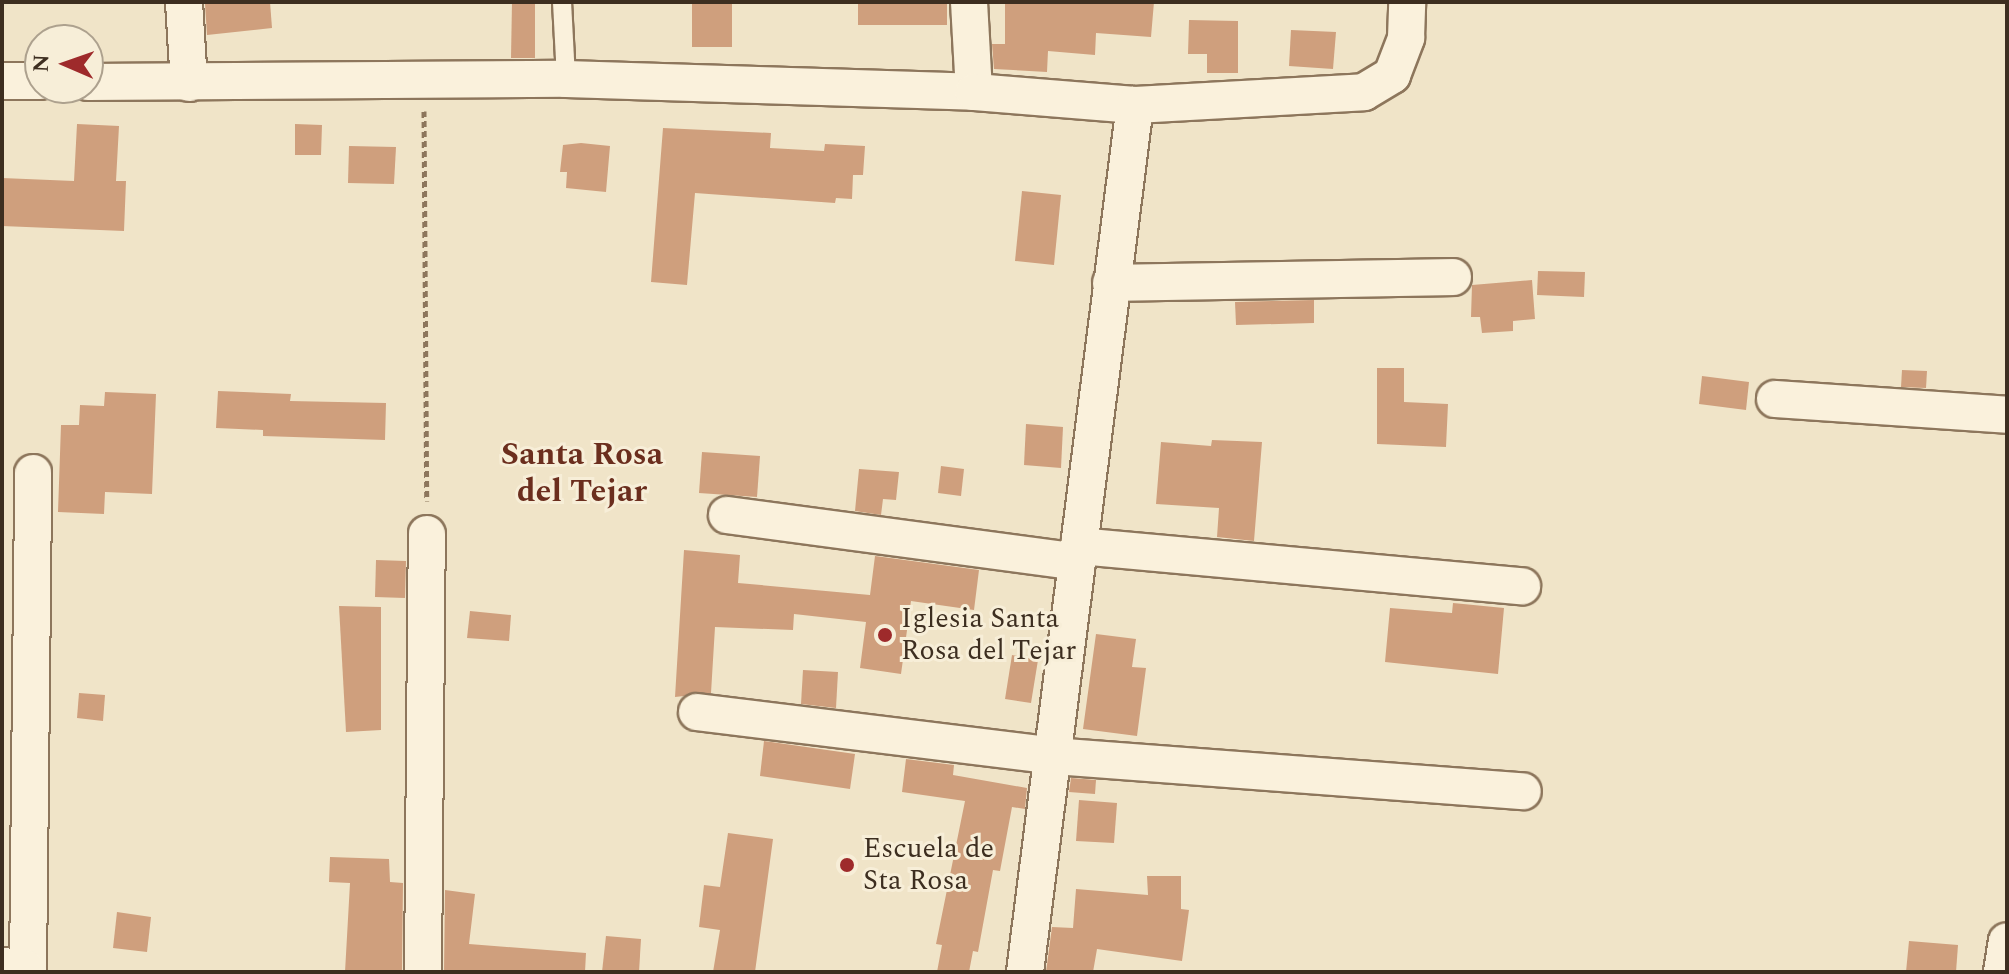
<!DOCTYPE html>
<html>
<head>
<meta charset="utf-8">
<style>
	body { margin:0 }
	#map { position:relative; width:2009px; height:974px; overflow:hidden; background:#f0e4c8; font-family:Spectral,serif }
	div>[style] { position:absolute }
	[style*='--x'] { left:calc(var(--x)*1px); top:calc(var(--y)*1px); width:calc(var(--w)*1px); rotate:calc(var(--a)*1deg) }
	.building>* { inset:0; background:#cf9f7d }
	.path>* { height:5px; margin-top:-2.5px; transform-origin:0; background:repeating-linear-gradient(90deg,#8d765c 0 6px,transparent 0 10px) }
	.roads { filter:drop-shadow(2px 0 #8d765c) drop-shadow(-2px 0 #8d765c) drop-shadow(0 2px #8d765c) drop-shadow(0 -2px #8d765c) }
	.lane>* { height:18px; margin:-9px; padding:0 9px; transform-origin:9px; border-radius:9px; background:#faf1dc }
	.street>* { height:36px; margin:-18px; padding:0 18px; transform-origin:18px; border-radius:18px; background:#faf1dc }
	.secondary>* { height:44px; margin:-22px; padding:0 22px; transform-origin:22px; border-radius:22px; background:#faf1dc }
	.dots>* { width:22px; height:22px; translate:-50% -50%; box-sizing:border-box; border:4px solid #f7eed8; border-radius:50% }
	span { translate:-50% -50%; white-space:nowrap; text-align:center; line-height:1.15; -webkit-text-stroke:6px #f7eed8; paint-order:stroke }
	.poi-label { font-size:28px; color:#3d2e20 }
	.left { translate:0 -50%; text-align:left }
	.quarter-label { font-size:32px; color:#6b2e1e; font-weight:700 }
	.frame { position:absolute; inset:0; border:4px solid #3d2e20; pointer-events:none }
	.north { position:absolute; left:24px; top:24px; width:80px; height:80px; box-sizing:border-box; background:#f7eed8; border:2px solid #ada18e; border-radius:50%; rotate:272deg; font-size:22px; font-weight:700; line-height:32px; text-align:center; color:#3d2e20 }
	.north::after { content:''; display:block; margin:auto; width:28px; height:36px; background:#9e2a2b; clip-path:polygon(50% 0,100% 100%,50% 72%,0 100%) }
</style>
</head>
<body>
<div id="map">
	<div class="building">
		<div style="clip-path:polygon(270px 2px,272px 28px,207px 35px,205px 4px)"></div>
		<div style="clip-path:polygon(512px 2px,535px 2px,535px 58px,511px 58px)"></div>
		<div style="clip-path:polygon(692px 2px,732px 2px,732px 47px,692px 47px)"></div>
		<div style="clip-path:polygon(858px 2px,947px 2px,947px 25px,858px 25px)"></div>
		<div style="clip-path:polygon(1005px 2px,1154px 2px,1151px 37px,1096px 33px,1095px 55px,1048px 51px,1047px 72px,994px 69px,992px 44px,1005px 44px)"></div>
		<div style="clip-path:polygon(1189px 20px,1238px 21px,1238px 73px,1207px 73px,1207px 54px,1188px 54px)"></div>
		<div style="clip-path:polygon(1291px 30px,1336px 32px,1333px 69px,1289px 66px)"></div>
		<div style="clip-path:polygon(77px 124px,119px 126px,116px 181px,126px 181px,124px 231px,2px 226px,2px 178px,74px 181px)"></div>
		<div style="clip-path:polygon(295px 124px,322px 125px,321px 155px,295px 155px)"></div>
		<div style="clip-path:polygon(663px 128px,771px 133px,770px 148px,824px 151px,825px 144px,865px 146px,863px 175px,853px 175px,852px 199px,836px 198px,835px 203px,695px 193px,687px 285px,651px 282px)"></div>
		<div style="clip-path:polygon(581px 143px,610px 146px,606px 192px,566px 188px,567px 172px,560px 172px,563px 145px)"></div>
		<div style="clip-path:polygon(349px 146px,396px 147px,394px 184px,348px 183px)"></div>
		<div style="clip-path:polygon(1022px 191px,1061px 195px,1054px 265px,1015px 261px)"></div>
		<div style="clip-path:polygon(1538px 271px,1585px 272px,1584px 297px,1537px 295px)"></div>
		<div style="clip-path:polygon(1532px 280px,1535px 319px,1513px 321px,1513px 331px,1482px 333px,1480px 317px,1471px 317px,1472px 285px)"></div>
		<div style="clip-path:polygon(1314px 300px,1314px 323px,1236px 325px,1235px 302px)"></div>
		<div style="clip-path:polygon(1377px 368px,1404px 368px,1404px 402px,1448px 404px,1446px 447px,1377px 444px)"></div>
		<div style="clip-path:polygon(1902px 370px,1927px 371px,1926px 388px,1901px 387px)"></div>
		<div style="clip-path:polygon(1702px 376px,1749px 382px,1746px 410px,1699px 404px)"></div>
		<div style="clip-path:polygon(218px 391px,291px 394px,290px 401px,386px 403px,385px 440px,263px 436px,263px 430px,216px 428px)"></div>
		<div style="clip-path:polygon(105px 392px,156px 394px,152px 494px,105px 492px,104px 514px,58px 512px,61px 425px,79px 425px,80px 405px,104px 406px)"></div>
		<div style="clip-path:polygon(1026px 424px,1063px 427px,1061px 468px,1024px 465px)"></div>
		<div style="clip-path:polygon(1212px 440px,1262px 442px,1254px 541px,1217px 537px,1219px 508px,1156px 504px,1161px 442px,1211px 446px)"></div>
		<div style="clip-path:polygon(702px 452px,760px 456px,757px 497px,699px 493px)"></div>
		<div style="clip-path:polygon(941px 466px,964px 469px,961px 496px,938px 493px)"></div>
		<div style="clip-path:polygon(859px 469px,899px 472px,896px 500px,883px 499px,881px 515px,855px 511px)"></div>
		<div style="clip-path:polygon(684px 550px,740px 555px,738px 583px,870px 595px,875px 556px,979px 570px,974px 610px,911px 601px,901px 674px,860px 668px,866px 622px,794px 614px,793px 630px,715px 627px,711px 693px,675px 697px)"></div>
		<div style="clip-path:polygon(376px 560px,406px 561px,405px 598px,375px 597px)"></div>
		<div style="clip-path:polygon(1453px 603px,1504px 608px,1498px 674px,1385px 662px,1390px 608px,1452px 613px)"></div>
		<div style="clip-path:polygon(339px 606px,381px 607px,381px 730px,346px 732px)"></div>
		<div style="clip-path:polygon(470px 611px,511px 615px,509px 641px,467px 638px)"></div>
		<div style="clip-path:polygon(1096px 634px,1136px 639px,1132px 667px,1146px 668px,1137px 736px,1083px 729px)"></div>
		<div style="clip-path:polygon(1012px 655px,1038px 660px,1031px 703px,1005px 699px)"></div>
		<div style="clip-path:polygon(803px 670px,838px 672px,836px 708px,801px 704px)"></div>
		<div style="clip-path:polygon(79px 693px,105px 695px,103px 721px,77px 718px)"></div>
		<div style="clip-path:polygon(764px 741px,855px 754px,850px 789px,760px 776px)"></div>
		<div style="clip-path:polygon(906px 759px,954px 765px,953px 775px,1027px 788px,1025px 809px,1012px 807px,1000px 871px,993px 870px,978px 952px,973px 951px,969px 972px,937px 972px,942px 945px,936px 944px,965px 801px,902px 792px)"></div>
		<div style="clip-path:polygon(1071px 778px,1096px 780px,1095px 794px,1069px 792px)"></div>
		<div style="clip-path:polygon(1079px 800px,1117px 803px,1114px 843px,1076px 841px)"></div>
		<div style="clip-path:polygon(728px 833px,773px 839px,755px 972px,713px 972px,720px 930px,699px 927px,704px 885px,720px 887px)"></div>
		<div style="clip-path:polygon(330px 857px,389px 859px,390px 882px,403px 883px,402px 972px,345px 972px,350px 883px,329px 882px)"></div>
		<div style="clip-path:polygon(1147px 876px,1181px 876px,1181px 909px,1189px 910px,1182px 961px,1097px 949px,1093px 972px,1046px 972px,1052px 927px,1073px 928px,1076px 889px,1148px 895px)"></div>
		<div style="clip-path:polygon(445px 890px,475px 894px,469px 944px,586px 953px,585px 972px,444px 972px)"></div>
		<div style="clip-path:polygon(117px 912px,151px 917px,147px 952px,113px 948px)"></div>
		<div style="clip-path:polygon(606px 936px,641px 939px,639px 972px,602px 972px)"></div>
		<div style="clip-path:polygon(1909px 941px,1958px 945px,1956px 972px,1906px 972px)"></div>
	</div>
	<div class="path">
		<div style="--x:424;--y:111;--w:390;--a:89.6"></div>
	</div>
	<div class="roads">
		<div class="lane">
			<div style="--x:562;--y:2;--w:77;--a:87"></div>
		</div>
		<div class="street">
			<div style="--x:184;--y:2;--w:81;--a:86.5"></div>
			<div style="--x:969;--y:2;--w:90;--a:86.8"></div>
			<div style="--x:2;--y:81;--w:38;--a:0"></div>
			<div style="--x:88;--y:82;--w:478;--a:-0.4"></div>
			<div style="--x:566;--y:79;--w:408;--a:1.8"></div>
			<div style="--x:974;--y:92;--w:162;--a:4.6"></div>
			<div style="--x:1111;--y:283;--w:342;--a:-1"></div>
			<div style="--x:1775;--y:399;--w:233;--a:3.9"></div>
			<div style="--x:727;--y:515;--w:353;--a:7.6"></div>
			<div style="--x:1079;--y:546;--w:445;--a:5.2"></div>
			<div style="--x:697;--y:712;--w:359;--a:7"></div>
			<div style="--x:1053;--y:756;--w:471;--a:4.3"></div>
			<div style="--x:28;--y:972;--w:499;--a:-89.4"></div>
			<div style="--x:423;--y:972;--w:438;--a:-89.5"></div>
			<div style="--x:1025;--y:972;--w:874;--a:-82.77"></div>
			<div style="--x:1135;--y:105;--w:229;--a:-3.2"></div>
			<div style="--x:1364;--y:92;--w:33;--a:-31"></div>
			<div style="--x:1392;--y:75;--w:40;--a:-69"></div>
			<div style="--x:1406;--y:38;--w:36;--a:-88"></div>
			<div style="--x:2002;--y:972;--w:31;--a:-81"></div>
		</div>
		<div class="secondary">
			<div style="--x:2;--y:970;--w:22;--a:5"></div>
		</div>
	</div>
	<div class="dots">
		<div style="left:885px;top:635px;background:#9e2a2b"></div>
		<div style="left:847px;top:865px;background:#9e2a2b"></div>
	</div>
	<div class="poi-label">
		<span class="left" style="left:901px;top:635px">Iglesia Santa<br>Rosa del Tejar</span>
		<span class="left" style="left:863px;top:865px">Escuela de<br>Sta Rosa</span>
	</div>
	<div class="quarter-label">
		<span style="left:582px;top:474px">Santa Rosa<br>del Tejar</span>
	</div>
	<div class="frame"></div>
	<div class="north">N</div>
</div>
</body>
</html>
